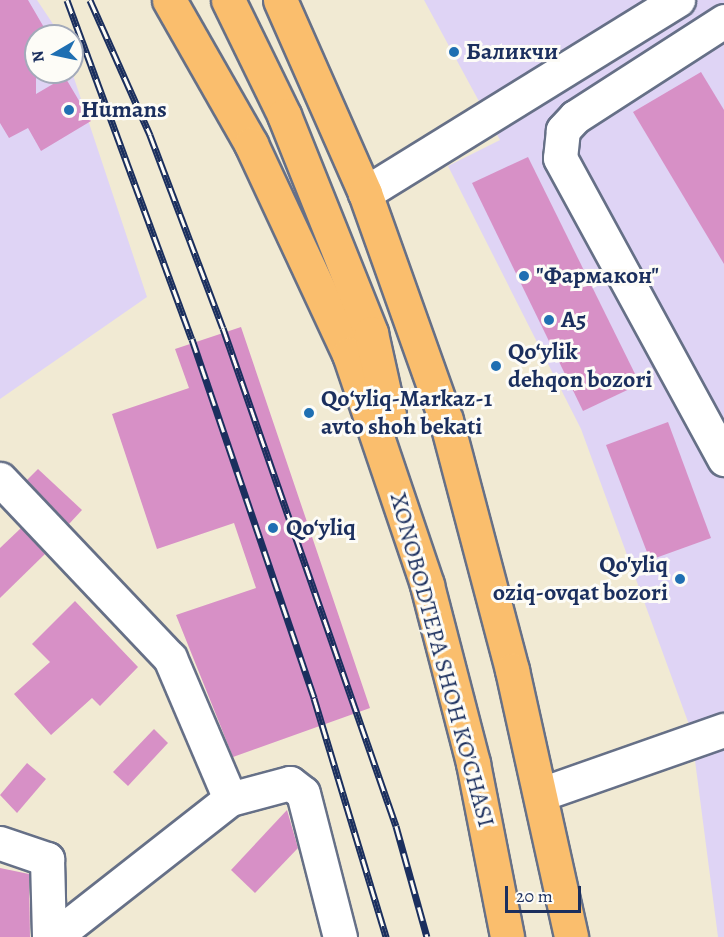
<!DOCTYPE html>
<html>
<head>
<meta charset="utf-8">
<style>
	body { margin:0 }
	#map { position:relative; width:724px; height:937px; overflow:hidden; background:#f1ead3; font-family:Alegreya,serif }
	div>[style] { position:absolute }
	[style*='--x'] { left:calc(var(--x)*1px); top:calc(var(--y)*1px); width:calc(var(--w)*1px); rotate:calc(var(--a)*1deg) }
	.built>* { inset:0; background:#dfd4f5 }
	.building>* { inset:0; background:#d790c6 }
	.roads { filter:drop-shadow(2px 0 #667087) drop-shadow(-2px 0 #667087) drop-shadow(0 2px #667087) drop-shadow(0 -2px #667087) }
	.minor>* { height:33px; margin:-16.5px; padding:0 16.5px; transform-origin:16.5px; border-radius:16.5px; background:#fff }
	.highway>* { height:33px; margin:-16.5px; padding:0 16.5px; transform-origin:16.5px; border-radius:16.5px; background:#fabe6d }
	.rail>* { height:7px; margin-top:-3.5px; transform-origin:0; background:repeating-linear-gradient(90deg,#fdfcf7 0 14px,#1b2f5e 0 28px); box-sizing:border-box; border-block:2px solid #1b2f5e }
	.dots>* { width:16px; height:16px; translate:-50% -50%; box-sizing:border-box; border:3px solid #fdfcf7; border-radius:50% }
	span { translate:-50% -50%; white-space:nowrap; text-align:center; line-height:1.15; -webkit-text-stroke:6px #fdfcf7; paint-order:stroke }
	.poi-label { font-size:24px; color:#1b2f5e; font-weight:700 }
	.left { translate:0 -50%; text-align:left }
	.right { translate:-100% -50%; text-align:right }
	.street-label { font-size:24px; color:#1b2f5e }
	.north { position:absolute; left:24px; top:24px; width:60px; height:60px; box-sizing:border-box; background:#fdfcf7; border:2px solid #a3aaba; border-radius:50%; rotate:261deg; font-size:16px; font-weight:700; line-height:24px; text-align:center; color:#1b2f5e }
	.north::after { content:''; display:block; margin:auto; width:21px; height:27px; background:#1f6fb2; clip-path:polygon(50% 0,100% 100%,50% 72%,0 100%) }
	.scale { position:absolute; left:505px; top:886px; width:76px; height:27px; box-sizing:border-box; border:3px solid #1b2f5e; border-top:0; padding-left:8px; font-size:18px; line-height:21px; white-space:nowrap; color:#1b2f5e; -webkit-text-stroke:4px #fdfcf7; paint-order:stroke }
</style>
</head>
<body>
<div id="map">
	<div class="built">
		<div style="clip-path:polygon(0 0,37px 0,59px 33px,36px 36px,36px 72px,72px 72px,147px 297px,0 399px)"></div>
		<div style="clip-path:polygon(424px 0,724px 0,724px 937px,718px 937px,691px 730px,581px 429px,448px 166px,500px 140px)"></div>
	</div>
	<div class="building">
		<div style="clip-path:polygon(0 0,28px 0,49px 36px,36px 36px,36px 94px,65px 77px,91px 121px,41px 151px,28px 128px,9px 138px,0 123px)"></div>
		<div style="clip-path:polygon(701px 72px,724px 110px,724px 264px,633px 112px)"></div>
		<div style="clip-path:polygon(528px 157px,640px 384px,583px 411px,472px 183px)"></div>
		<div style="clip-path:polygon(241px 327px,370px 708px,233px 757px,176px 615px,256px 588px,234px 523px,157px 549px,112px 414px,189px 388px,175px 349px)"></div>
		<div style="clip-path:polygon(668px 422px,711px 538px,650px 560px,606px 445px)"></div>
		<div style="clip-path:polygon(38px 469px,82px 510px,69px 524px,27px 480px)"></div>
		<div style="clip-path:polygon(21px 528px,45px 554px,0 598px,0 548px)"></div>
		<div style="clip-path:polygon(75px 601px,138px 667px,100px 706px,92px 698px,51px 735px,14px 694px,50px 662px,32px 644px)"></div>
		<div style="clip-path:polygon(154px 729px,168px 743px,128px 786px,113px 772px)"></div>
		<div style="clip-path:polygon(27px 763px,46px 779px,17px 813px,0 795px)"></div>
		<div style="clip-path:polygon(287px 810px,298px 848px,255px 893px,231px 870px)"></div>
		<div style="clip-path:polygon(0 868px,29px 874px,30px 937px,0 937px)"></div>
	</div>
	<div class="roads">
		<div class="minor">
			<div style="--x:724;--y:21;--w:177;--a:147.2"></div>
			<div style="--x:575;--y:117;--w:18;--a:133"></div>
			<div style="--x:563;--y:130;--w:28;--a:96"></div>
			<div style="--x:560;--y:158;--w:343;--a:61.4"></div>
			<div style="--x:365;--y:193;--w:368;--a:-31.7"></div>
			<div style="--x:0;--y:479;--w:247;--a:46.5"></div>
			<div style="--x:170;--y:658;--w:153;--a:66.9"></div>
			<div style="--x:541;--y:794;--w:194;--a:-19.3"></div>
			<div style="--x:0;--y:843;--w:50;--a:18.8"></div>
			<div style="--x:47;--y:859;--w:78;--a:88.5"></div>
			<div style="--x:54;--y:937;--w:224;--a:-38.1"></div>
			<div style="--x:230;--y:799;--w:62;--a:-14.9"></div>
			<div style="--x:290;--y:783;--w:16;--a:38"></div>
			<div style="--x:303;--y:793;--w:149;--a:75.6"></div>
		</div>
		<div class="highway">
			<div style="--x:169;--y:0;--w:166;--a:60.3"></div>
			<div style="--x:251;--y:144;--w:232;--a:65"></div>
			<div style="--x:349;--y:354;--w:244;--a:71.3"></div>
			<div style="--x:427;--y:585;--w:184;--a:75.5"></div>
			<div style="--x:473;--y:763;--w:177;--a:78.9"></div>
			<div style="--x:228;--y:0;--w:128;--a:64"></div>
			<div style="--x:284;--y:115;--w:235;--a:68.2"></div>
			<div style="--x:371;--y:333;--w:83;--a:77.5"></div>
			<div style="--x:280;--y:0;--w:211;--a:66.2"></div>
			<div style="--x:365;--y:193;--w:241;--a:70.4"></div>
			<div style="--x:446;--y:420;--w:259;--a:75.2"></div>
			<div style="--x:512;--y:670;--w:273;--a:77.5"></div>
		</div>
	</div>
	<div class="rail">
		<div style="--x:67;--y:0;--w:361;--a:69.8"></div>
		<div style="--x:192;--y:339;--w:379;--a:71.2"></div>
		<div style="--x:314;--y:698;--w:250;--a:73.2"></div>
		<div style="--x:90;--y:0;--w:148;--a:66"></div>
		<div style="--x:150;--y:135;--w:206;--a:69.3"></div>
		<div style="--x:223;--y:328;--w:527;--a:70.84"></div>
		<div style="--x:396;--y:826;--w:115;--a:74.4"></div>
	</div>
	<div class="dots">
		<div style="left:454px;top:52px;background:#1f6fb2"></div>
		<div style="left:69px;top:110px;background:#1f6fb2"></div>
		<div style="left:524px;top:276px;background:#1f6fb2"></div>
		<div style="left:549px;top:320px;background:#1f6fb2"></div>
		<div style="left:496px;top:366px;background:#1f6fb2"></div>
		<div style="left:309px;top:413px;background:#1f6fb2"></div>
		<div style="left:273px;top:528px;background:#1f6fb2"></div>
		<div style="left:680px;top:579px;background:#1f6fb2"></div>
	</div>
	<div class="poi-label">
		<span class="left" style="left:466px;top:52px">Баликчи</span>
		<span class="left" style="left:81px;top:110px">Humans</span>
		<span class="left" style="left:536px;top:276px">"Фармакон"</span>
		<span class="left" style="left:561px;top:320px">А5</span>
		<span class="left" style="left:508px;top:366px">Qo‘ylik<br>dehqon bozori</span>
		<span class="left" style="left:321px;top:413px">Qoʻyliq-Markaz-1<br>avto shoh bekati</span>
		<span class="left" style="left:286px;top:528px">Qo‘yliq</span>
		<span class="right" style="left:668px;top:579px">Qo'yliq<br>oziq-ovqat bozori</span>
	</div>
	<div class="street-label">
		<span style="left:442px;top:660px;rotate:75deg">XONOBODTEPA SHOH KO'CHASI</span>
	</div>
	<div class="north">N</div>
	<div class="scale">20 m</div>
</div>
</body>
</html>
